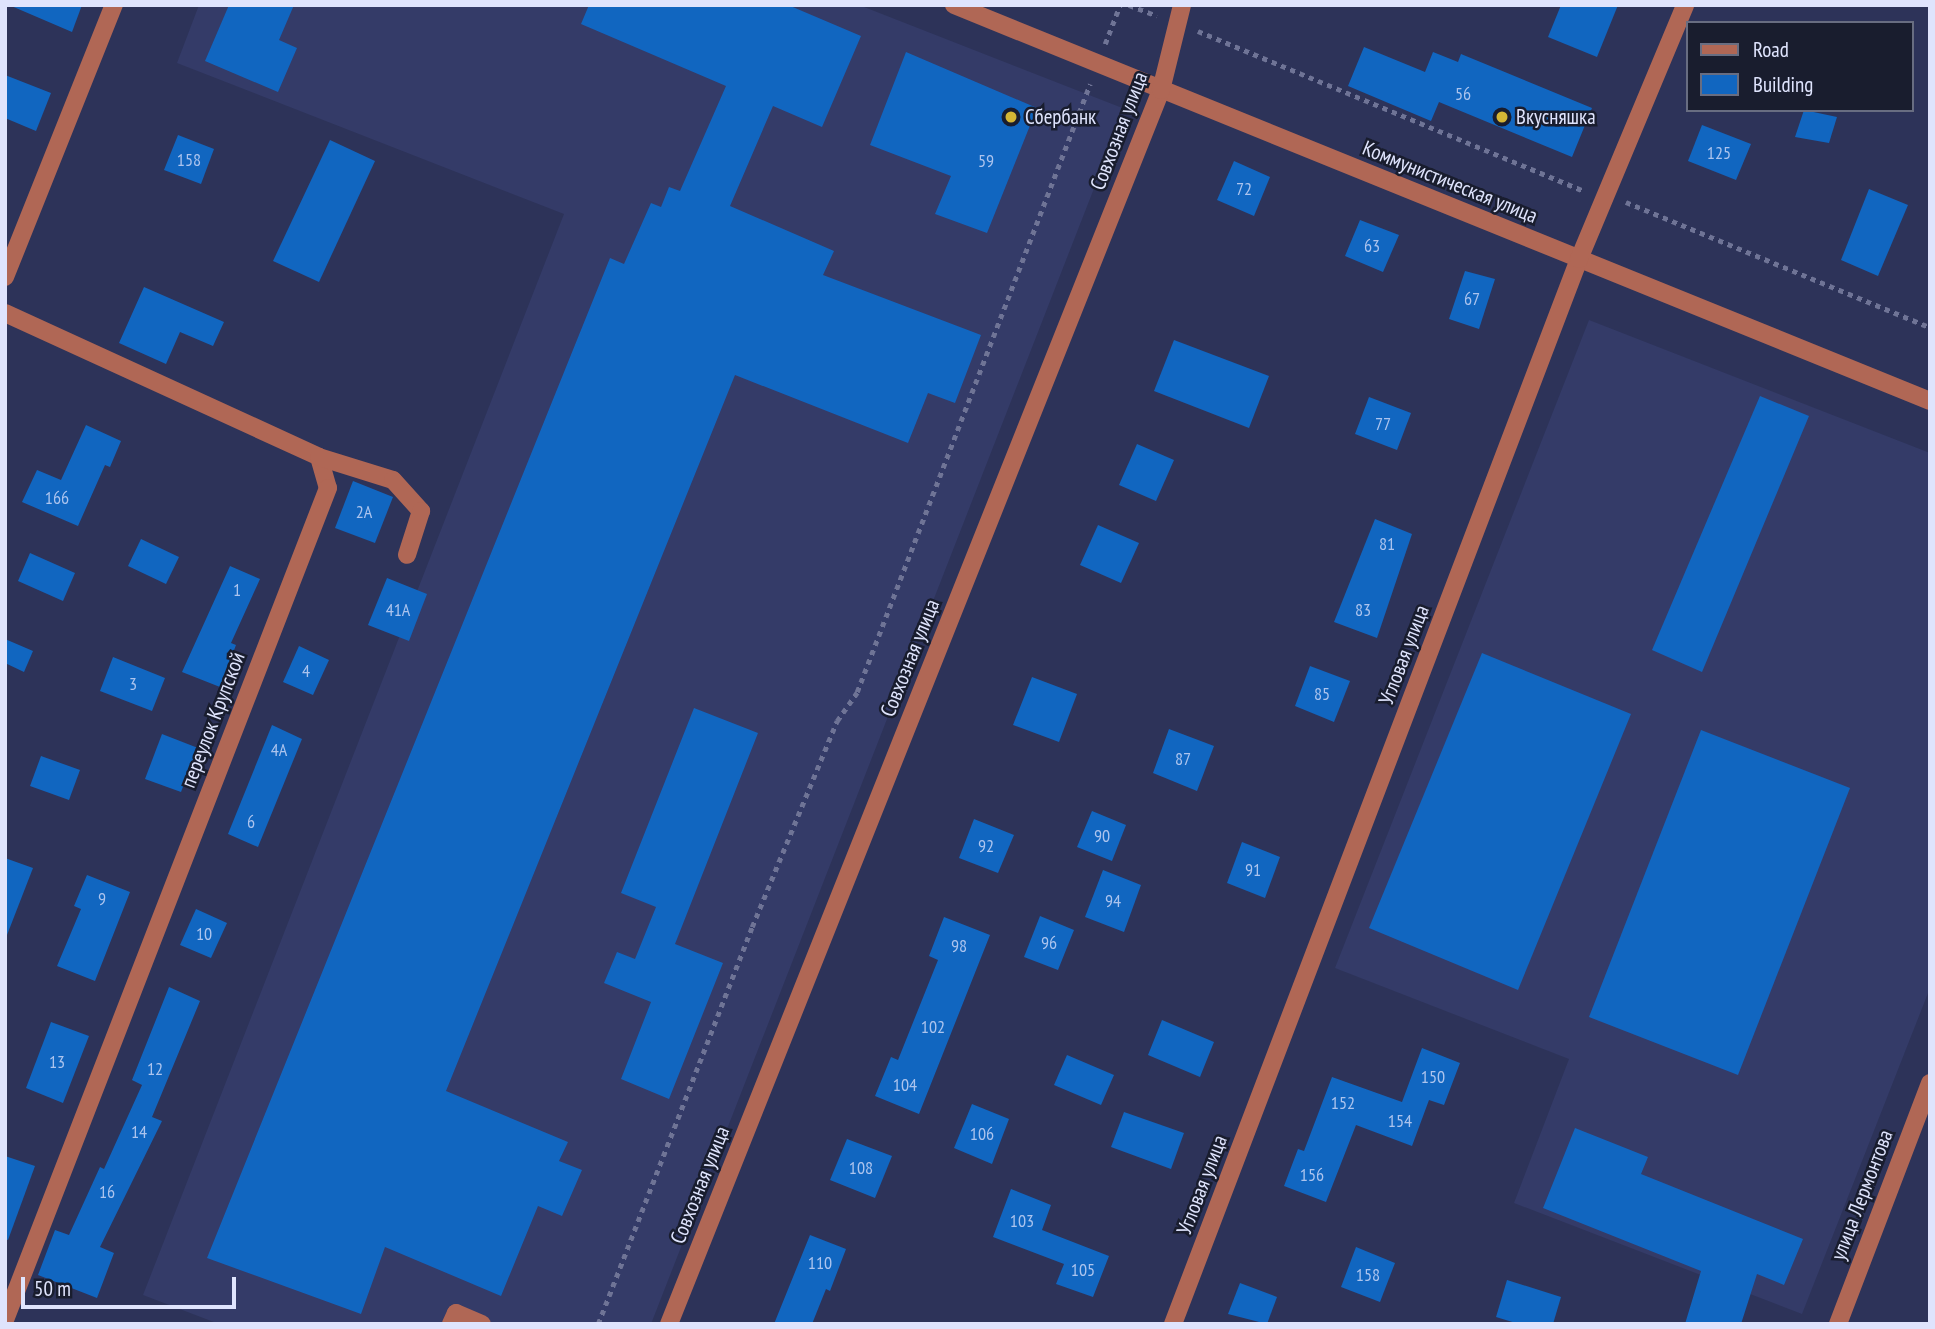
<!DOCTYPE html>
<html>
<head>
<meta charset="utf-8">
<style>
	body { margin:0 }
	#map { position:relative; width:1935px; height:1329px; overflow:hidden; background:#2d3359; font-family:"PT Sans Narrow",sans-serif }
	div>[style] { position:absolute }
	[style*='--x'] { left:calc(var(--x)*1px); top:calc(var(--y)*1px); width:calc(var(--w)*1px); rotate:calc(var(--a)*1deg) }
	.built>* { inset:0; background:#343b68 }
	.building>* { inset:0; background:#1166c0 }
	.path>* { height:4.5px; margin-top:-2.25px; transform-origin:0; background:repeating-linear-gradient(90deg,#6f7496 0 5px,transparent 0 10px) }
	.minor>* { height:18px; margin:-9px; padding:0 9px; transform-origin:9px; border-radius:9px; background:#b06755 }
	.dots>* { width:19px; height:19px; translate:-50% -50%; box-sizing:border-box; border:4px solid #191d2e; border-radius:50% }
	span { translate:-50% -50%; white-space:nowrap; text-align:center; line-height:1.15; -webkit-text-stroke:5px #191d2e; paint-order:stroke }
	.number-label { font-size:18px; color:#acc4ee }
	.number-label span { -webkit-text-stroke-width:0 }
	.poi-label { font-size:21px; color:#dfe4fd }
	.left { translate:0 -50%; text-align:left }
	.street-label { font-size:21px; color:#dfe4fd }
	.frame { position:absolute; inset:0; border:7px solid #dfe4fd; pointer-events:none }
	.legend { position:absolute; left:1686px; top:21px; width:228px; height:91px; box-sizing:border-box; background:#191d2e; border:2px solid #686d81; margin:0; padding:9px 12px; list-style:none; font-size:21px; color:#dfe4fd }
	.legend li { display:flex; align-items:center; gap:14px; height:35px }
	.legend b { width:35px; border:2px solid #686d81 }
	.scale { position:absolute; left:21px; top:1277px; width:215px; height:32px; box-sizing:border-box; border:4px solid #dfe4fd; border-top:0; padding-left:9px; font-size:21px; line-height:24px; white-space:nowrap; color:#dfe4fd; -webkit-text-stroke:5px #191d2e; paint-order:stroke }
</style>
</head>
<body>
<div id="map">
	<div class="built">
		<div style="clip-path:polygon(199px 5px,859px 5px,1125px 109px,651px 1324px,219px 1324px,143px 1295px,564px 214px,177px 63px)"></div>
		<div style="clip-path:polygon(1589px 320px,1930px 453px,1930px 988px,1802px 1314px,1514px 1203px,1569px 1059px,1335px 968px)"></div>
	</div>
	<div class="building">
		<div style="clip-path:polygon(9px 5px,82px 5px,72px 32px)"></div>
		<div style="clip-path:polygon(229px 5px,294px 5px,279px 40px,297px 48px,278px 92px,205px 61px)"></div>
		<div style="clip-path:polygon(589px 5px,788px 5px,861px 36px,822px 127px,773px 106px,730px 206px,834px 251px,823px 275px,981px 335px,955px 403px,928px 393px,908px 443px,735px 375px,446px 1091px,568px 1142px,559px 1161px,582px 1170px,562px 1216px,538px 1206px,501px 1296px,385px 1247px,361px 1314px,207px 1258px,610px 258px,624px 264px,651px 203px,661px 207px,669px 187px,680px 191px,726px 86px,581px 24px)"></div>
		<div style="clip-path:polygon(1561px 5px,1618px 5px,1597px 57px,1548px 37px)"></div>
		<div style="clip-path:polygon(1364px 47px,1425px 72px,1433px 52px,1458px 62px,1461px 54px,1592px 108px,1572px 157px,1439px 102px,1431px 121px,1348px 86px)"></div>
		<div style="clip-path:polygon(906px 52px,1037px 108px,987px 233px,935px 214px,951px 176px,870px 145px)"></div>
		<div style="clip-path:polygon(5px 75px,51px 93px,36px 131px,5px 118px)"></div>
		<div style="clip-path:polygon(1804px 110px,1837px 117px,1829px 143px,1795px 137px)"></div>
		<div style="clip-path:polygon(1702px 125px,1751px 144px,1736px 180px,1688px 161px)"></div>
		<div style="clip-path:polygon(178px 135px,214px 149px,201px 184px,164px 170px)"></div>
		<div style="clip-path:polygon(330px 140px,375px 161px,319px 282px,273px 261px)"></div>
		<div style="clip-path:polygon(1234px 161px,1270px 177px,1254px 216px,1217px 200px)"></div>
		<div style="clip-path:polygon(1869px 189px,1908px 205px,1878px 276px,1841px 260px)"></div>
		<div style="clip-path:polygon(1360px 220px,1399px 235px,1383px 272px,1345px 256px)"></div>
		<div style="clip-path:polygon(1465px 271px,1495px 279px,1479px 329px,1449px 319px)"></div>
		<div style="clip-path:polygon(144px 287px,224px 322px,213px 346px,180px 332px,166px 364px,119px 343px)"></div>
		<div style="clip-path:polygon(1174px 340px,1269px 376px,1249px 428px,1154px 391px)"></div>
		<div style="clip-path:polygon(1760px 396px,1809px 416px,1702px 672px,1652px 650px)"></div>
		<div style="clip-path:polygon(1369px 397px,1411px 413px,1397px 450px,1355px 434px)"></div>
		<div style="clip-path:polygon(86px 425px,121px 441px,110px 467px,105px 465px,78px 526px,22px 502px,37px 470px,61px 480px)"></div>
		<div style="clip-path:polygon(1137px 444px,1174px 460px,1156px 501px,1119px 485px)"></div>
		<div style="clip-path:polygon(353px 481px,393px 497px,375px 543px,335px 528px)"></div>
		<div style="clip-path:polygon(1375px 519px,1412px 534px,1377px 638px,1334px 622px)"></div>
		<div style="clip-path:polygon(1098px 525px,1139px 543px,1121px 583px,1080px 565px)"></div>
		<div style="clip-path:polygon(141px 539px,179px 557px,166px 584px,128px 566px)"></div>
		<div style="clip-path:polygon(30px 553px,75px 573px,63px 601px,18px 581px)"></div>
		<div style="clip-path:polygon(230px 566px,260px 579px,231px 643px,236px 645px,220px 687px,182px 672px)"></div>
		<div style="clip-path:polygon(387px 578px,427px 594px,409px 641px,368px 625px)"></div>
		<div style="clip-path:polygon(5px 639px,33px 651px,24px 672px,5px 663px)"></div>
		<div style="clip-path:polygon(299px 646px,329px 660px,313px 695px,283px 682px)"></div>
		<div style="clip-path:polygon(1482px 653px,1631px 714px,1518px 990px,1369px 928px)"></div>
		<div style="clip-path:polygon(113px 657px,165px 678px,152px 711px,100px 691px)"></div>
		<div style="clip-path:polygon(1310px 666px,1350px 681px,1334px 722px,1295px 706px)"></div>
		<div style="clip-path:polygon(1032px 677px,1077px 694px,1059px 742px,1013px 725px)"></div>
		<div style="clip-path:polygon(694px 708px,758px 733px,675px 944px,723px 963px,669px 1099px,621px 1079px,651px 1002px,604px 983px,617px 952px,635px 959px,656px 907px,621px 893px)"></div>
		<div style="clip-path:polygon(272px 725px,302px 739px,258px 847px,228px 834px)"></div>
		<div style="clip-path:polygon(1169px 729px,1214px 746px,1197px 791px,1153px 773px)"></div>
		<div style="clip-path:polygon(1701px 730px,1850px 788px,1738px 1075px,1589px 1017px)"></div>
		<div style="clip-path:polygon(162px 734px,198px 748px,181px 792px,145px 779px)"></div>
		<div style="clip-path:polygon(41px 756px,80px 770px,69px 800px,30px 786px)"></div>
		<div style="clip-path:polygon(1092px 811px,1126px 825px,1112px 861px,1077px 847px)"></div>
		<div style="clip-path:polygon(974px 819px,1014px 835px,998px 873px,959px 858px)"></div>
		<div style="clip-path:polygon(1242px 842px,1280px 857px,1265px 898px,1227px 883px)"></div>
		<div style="clip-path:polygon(5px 858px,33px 868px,7px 935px,5px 934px)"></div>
		<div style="clip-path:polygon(1103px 870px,1141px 885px,1124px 932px,1085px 917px)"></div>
		<div style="clip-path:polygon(87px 875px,130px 892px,95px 981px,57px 966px,81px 909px,74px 906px)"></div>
		<div style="clip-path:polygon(196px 909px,227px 923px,211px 958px,180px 945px)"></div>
		<div style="clip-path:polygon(1040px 916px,1074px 930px,1058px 970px,1024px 957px)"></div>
		<div style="clip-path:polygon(944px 917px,990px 935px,919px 1114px,875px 1096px,891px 1057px,898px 1060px,938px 960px,929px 956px)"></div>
		<div style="clip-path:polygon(169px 987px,200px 1001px,152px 1117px,162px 1121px,100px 1247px,114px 1253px,97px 1298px,38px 1275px,55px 1230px,69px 1235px,100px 1167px,104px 1169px,142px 1085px,132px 1080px)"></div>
		<div style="clip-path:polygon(1162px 1020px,1214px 1042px,1200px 1077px,1148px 1055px)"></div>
		<div style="clip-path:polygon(51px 1022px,89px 1036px,63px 1103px,26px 1088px)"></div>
		<div style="clip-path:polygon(1422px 1048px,1460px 1063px,1444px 1105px,1429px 1100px,1412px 1146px,1356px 1125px,1326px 1202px,1284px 1186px,1298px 1149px,1304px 1151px,1332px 1077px,1402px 1102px)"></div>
		<div style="clip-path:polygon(1067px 1055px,1114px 1075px,1101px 1105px,1054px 1085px)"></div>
		<div style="clip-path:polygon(972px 1104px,1009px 1119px,992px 1164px,954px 1148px)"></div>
		<div style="clip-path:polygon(1124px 1112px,1184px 1133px,1171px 1169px,1111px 1147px)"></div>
		<div style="clip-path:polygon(1575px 1128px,1648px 1157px,1641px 1174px,1803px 1239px,1784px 1285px,1757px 1274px,1741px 1324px,1685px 1324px,1701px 1271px,1543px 1208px)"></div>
		<div style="clip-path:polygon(847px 1139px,892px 1156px,875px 1198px,830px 1180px)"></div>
		<div style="clip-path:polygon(5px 1156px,35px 1166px,8px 1240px,5px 1239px)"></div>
		<div style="clip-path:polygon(1011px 1189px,1051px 1205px,1042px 1230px,1109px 1256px,1093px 1297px,1056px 1284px,1064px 1264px,993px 1237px)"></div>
		<div style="clip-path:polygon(810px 1235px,846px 1249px,830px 1291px,826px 1289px,812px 1324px,774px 1324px)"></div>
		<div style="clip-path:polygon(1356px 1247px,1395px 1263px,1380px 1302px,1341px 1287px)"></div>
		<div style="clip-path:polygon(1507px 1280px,1561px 1297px,1553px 1324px,1519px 1324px,1496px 1317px)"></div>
		<div style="clip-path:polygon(1240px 1283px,1277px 1297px,1267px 1324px,1228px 1314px)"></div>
	</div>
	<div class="path">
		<div style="--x:1129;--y:5;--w:30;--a:21"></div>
		<div style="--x:1198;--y:31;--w:419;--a:22.5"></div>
		<div style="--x:1105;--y:44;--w:42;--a:-69"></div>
		<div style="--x:1626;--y:202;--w:329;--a:22.4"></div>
		<div style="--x:598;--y:1324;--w:426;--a:-68.8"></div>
		<div style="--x:752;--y:927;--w:223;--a:-67.6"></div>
		<div style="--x:837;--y:721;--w:35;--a:-55"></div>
		<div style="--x:857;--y:692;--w:651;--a:-69.03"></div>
	</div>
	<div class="minor">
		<div style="--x:954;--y:5;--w:1053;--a:22.08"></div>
		<div style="--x:5;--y:277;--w:293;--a:-68.2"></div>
		<div style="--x:5;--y:313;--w:345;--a:24.6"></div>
		<div style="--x:319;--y:457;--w:32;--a:74"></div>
		<div style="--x:328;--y:488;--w:892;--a:111.22"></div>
		<div style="--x:319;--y:457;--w:77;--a:17.3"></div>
		<div style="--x:393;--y:480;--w:42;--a:47.9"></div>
		<div style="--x:421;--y:511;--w:46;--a:107.7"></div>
		<div style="--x:451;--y:1324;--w:12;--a:-66"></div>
		<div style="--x:456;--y:1313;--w:28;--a:23"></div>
		<div style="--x:669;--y:1324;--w:1328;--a:-68.26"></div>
		<div style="--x:1161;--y:90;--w:88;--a:-76.1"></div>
		<div style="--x:1173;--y:1324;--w:1140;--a:-69.13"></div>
		<div style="--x:1579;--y:259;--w:275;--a:-67.3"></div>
		<div style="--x:1838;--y:1324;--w:258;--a:-69.1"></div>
	</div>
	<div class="dots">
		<div style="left:1011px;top:117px;background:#d4b635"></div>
		<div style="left:1502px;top:117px;background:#d4b635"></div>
	</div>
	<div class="number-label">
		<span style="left:1463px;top:94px">56</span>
		<span style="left:1719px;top:153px">125</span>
		<span style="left:189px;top:160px">158</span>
		<span style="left:986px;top:161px">59</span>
		<span style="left:1244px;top:189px">72</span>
		<span style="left:1372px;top:246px">63</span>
		<span style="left:1472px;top:299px">67</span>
		<span style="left:1383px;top:424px">77</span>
		<span style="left:57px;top:498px">166</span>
		<span style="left:364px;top:512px">2А</span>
		<span style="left:1387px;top:544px">81</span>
		<span style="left:237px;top:590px">1</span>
		<span style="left:398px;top:610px">41А</span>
		<span style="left:1363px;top:610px">83</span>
		<span style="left:306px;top:671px">4</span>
		<span style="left:133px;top:684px">3</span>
		<span style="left:1322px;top:694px">85</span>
		<span style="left:279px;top:750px">4А</span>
		<span style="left:1183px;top:759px">87</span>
		<span style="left:251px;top:822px">6</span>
		<span style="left:1102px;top:836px">90</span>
		<span style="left:986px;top:846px">92</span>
		<span style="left:1253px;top:870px">91</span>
		<span style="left:102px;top:899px">9</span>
		<span style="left:1113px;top:901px">94</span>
		<span style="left:204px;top:934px">10</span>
		<span style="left:1049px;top:943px">96</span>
		<span style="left:959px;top:946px">98</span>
		<span style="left:933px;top:1027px">102</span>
		<span style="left:57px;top:1062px">13</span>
		<span style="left:155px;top:1069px">12</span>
		<span style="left:1433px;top:1077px">150</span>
		<span style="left:905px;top:1085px">104</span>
		<span style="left:1343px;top:1103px">152</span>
		<span style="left:1400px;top:1121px">154</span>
		<span style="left:139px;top:1132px">14</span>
		<span style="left:982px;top:1134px">106</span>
		<span style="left:861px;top:1168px">108</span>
		<span style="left:1312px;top:1175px">156</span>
		<span style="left:107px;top:1192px">16</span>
		<span style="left:1022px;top:1221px">103</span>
		<span style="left:820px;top:1263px">110</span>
		<span style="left:1083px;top:1270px">105</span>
		<span style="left:1368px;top:1275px">158</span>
	</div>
	<div class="poi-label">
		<span class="left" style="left:1025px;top:117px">Сбербанк</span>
		<span class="left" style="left:1516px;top:117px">Вкусняшка</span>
	</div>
	<div class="street-label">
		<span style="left:1119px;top:131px;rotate:-69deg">Совхозная улица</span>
		<span style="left:1450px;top:182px;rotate:22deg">Коммунистическая улица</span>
		<span style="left:1404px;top:655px;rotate:-69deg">Угловая улица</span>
		<span style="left:910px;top:658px;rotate:-68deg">Совхозная улица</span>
		<span style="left:213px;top:720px;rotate:-69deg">переулок Крупской</span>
		<span style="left:700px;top:1185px;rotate:-68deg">Совхозная улица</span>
		<span style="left:1202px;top:1185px;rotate:-69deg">Угловая улица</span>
		<span style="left:1862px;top:1195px;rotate:-69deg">улица Лермонтова</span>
	</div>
	<div class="frame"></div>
	<ul class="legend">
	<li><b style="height:9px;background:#b06755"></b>Road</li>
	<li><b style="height:19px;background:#1166c0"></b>Building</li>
	</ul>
	<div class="scale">50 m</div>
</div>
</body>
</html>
